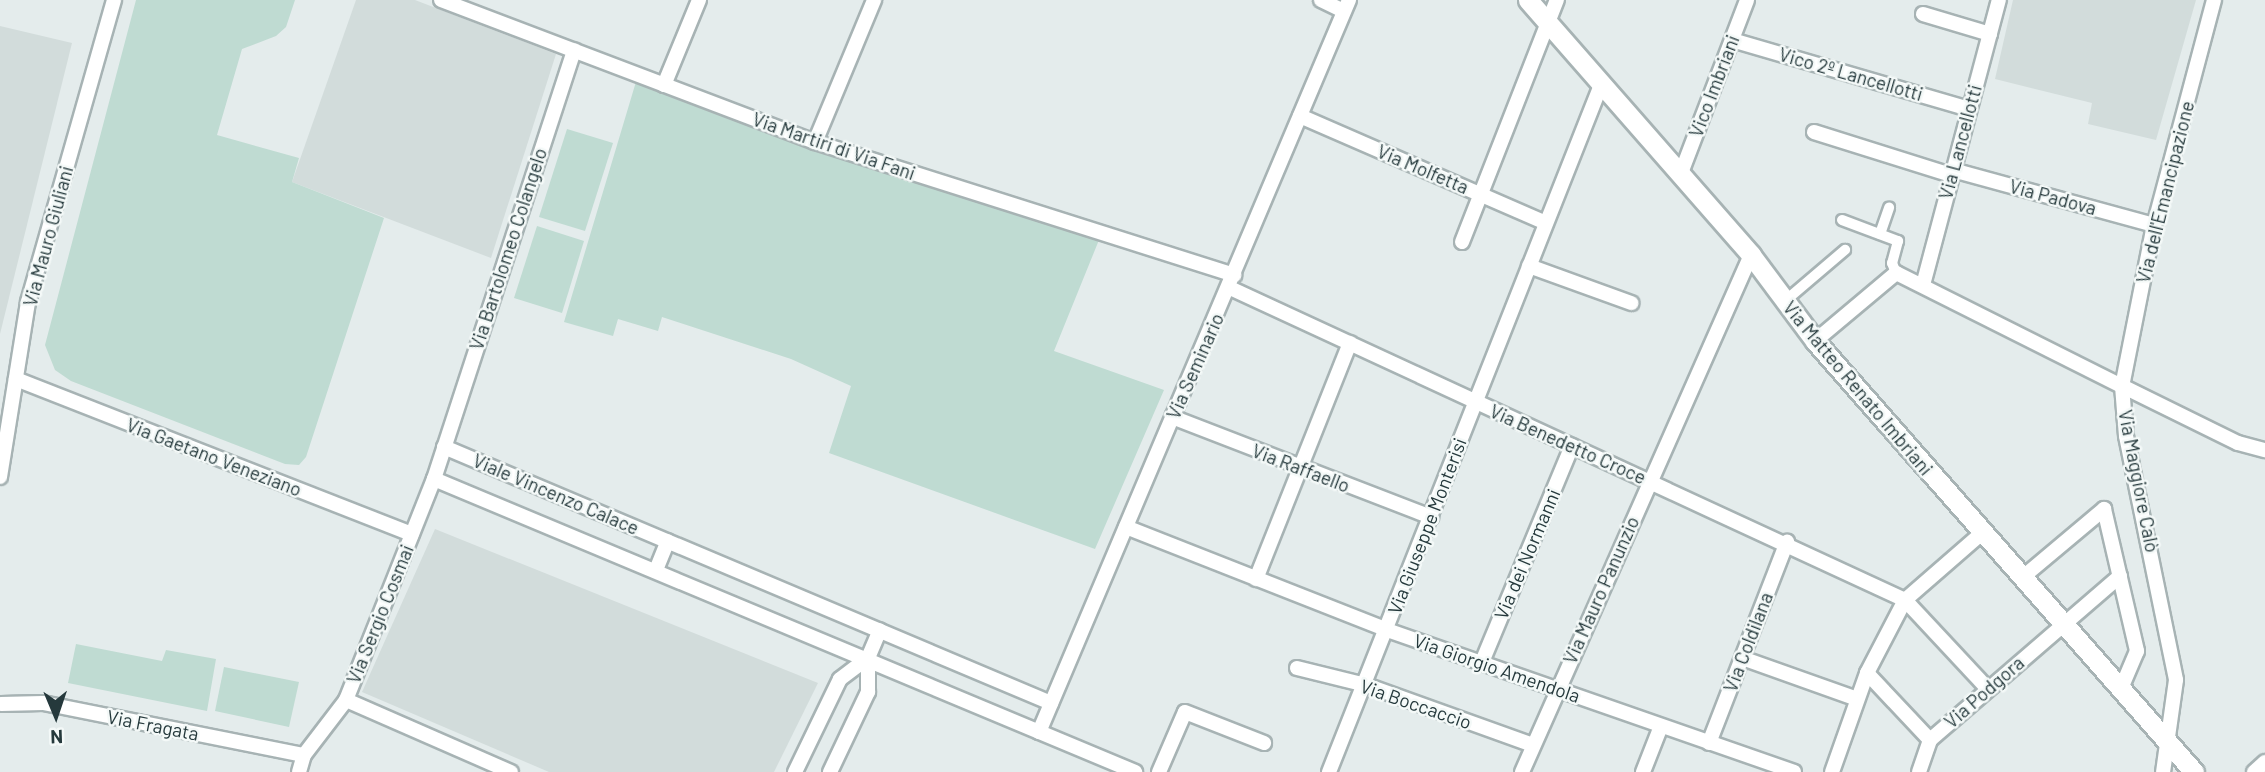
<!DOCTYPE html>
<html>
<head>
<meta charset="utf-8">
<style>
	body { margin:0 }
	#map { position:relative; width:2265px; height:772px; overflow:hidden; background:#e4ecec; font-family:Barlow,sans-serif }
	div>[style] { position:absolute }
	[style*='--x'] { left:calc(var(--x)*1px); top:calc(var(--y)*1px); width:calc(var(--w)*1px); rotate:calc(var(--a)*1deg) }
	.built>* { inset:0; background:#d2dcdb }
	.green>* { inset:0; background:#bfdbd2 }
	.roads { filter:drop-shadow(2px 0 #a7b3b4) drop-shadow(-2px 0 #a7b3b4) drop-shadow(0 2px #a7b3b4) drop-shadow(0 -2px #a7b3b4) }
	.pedestrian>* { height:10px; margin:-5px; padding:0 5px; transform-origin:5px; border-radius:5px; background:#fff }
	.minor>* { height:14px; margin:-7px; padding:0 7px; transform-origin:7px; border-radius:7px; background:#fff }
	.tertiary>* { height:19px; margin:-9.5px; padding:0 9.5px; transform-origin:9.5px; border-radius:9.5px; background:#fff }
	span { translate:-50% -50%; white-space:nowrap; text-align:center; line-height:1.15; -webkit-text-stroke:5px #f4f9f8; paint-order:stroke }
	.street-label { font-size:19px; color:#25393c }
	.north { position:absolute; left:21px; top:681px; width:70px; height:70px; -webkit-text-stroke:5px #f4f9f8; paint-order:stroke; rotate:178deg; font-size:19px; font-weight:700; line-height:28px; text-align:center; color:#25393c }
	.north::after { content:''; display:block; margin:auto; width:24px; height:32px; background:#25393c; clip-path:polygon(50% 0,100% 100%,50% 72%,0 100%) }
</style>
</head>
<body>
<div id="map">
	<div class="built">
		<div style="clip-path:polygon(356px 0,415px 0,556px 54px,491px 258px,292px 182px)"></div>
		<div style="clip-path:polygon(2013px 0,2196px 0,2156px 140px,2088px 124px,2092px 103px,1995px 79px)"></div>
		<div style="clip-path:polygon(0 26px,72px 43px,0 334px)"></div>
		<div style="clip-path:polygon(435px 529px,818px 683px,774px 772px,549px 772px,362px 692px)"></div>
	</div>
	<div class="green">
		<div style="clip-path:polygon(136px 0,295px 0,286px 27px,276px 36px,242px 49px,217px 135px,299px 158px,292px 182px,384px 218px,306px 457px,299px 465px,285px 464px,71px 381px,55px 370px,45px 345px)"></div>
		<div style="clip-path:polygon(638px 75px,1101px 235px,1054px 351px,1164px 390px,1095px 549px,829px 453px,851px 386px,791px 359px,662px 317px,658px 331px,618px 319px,613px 336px,564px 322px)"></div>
		<div style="clip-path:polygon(567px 129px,613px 143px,585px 231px,539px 217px)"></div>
		<div style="clip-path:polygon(537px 226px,584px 241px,562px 313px,514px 298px)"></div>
		<div style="clip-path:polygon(76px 644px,162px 661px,166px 650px,216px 659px,207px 711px,68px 683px)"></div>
		<div style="clip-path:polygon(224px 667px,299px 682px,289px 727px,215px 711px)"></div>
	</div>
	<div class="roads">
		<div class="pedestrian">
			<div style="--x:1842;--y:220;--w:60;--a:20.6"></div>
			<div style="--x:1898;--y:241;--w:23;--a:105"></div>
			<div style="--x:1892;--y:263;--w:11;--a:68"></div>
			<div style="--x:1880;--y:234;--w:28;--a:-71"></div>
			<div style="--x:1785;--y:301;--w:79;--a:-40.4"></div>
		</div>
		<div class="minor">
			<div style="--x:441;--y:0;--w:400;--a:20.8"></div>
			<div style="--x:815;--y:142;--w:440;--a:17.6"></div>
			<div style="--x:1321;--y:0;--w:25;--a:26"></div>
			<div style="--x:2214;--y:0;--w:233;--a:104.9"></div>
			<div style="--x:2154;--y:225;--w:164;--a:101.2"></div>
			<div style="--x:2122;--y:386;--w:129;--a:26.2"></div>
			<div style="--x:2238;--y:443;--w:28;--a:15"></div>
			<div style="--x:1923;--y:14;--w:70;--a:16.6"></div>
			<div style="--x:1732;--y:40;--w:247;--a:16.2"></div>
			<div style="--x:664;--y:85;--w:92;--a:-67.6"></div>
			<div style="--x:1300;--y:116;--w:268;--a:23.5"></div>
			<div style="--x:1814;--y:132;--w:144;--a:17.4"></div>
			<div style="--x:815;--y:142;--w:154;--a:-67.4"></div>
			<div style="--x:1953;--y:170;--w:208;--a:15.3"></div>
			<div style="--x:1681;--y:173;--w:185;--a:-69.1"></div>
			<div style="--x:1462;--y:242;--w:260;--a:-68.6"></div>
			<div style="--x:1529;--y:266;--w:109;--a:19.9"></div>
			<div style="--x:1923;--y:285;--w:295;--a:-75.1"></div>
			<div style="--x:1230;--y:288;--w:744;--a:24.81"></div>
			<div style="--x:1905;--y:600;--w:120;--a:47"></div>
			<div style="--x:1815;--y:341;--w:106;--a:-40"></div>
			<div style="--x:1896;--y:273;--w:253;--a:26.6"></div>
			<div style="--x:2122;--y:386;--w:50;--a:85.4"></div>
			<div style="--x:2126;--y:436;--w:249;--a:78.4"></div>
			<div style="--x:2176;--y:680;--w:93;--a:98"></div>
			<div style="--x:16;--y:379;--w:425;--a:21.4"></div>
			<div style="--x:1172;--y:417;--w:278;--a:21.1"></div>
			<div style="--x:444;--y:447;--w:659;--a:22.87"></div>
			<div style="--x:0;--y:477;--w:177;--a:-80.9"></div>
			<div style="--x:28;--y:302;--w:314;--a:-74.1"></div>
			<div style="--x:434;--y:479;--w:760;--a:22.68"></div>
			<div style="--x:1126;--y:527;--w:281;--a:21.5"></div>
			<div style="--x:1387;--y:630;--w:431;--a:19.2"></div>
			<div style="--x:656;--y:570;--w:31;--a:-68"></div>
			<div style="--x:2023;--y:577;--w:106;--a:-40"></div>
			<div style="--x:2104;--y:509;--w:146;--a:76.9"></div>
			<div style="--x:2137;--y:651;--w:43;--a:113"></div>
			<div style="--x:1256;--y:579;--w:254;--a:-68.3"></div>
			<div style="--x:1742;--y:658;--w:122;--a:19.6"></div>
			<div style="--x:1482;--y:662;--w:234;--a:-67.4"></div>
			<div style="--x:1297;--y:668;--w:71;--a:13.8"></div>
			<div style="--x:1366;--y:685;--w:177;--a:19.8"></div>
			<div style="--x:1867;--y:673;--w:92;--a:46.8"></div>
			<div style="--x:346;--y:700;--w:180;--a:23.6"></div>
			<div style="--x:1;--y:704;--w:42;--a:-1.4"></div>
			<div style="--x:43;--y:703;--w:266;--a:11.3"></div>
			<div style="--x:1039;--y:732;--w:795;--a:-67.05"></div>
			<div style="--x:1709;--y:743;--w:216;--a:-68.8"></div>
			<div style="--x:299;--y:772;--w:18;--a:-74"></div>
			<div style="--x:304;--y:755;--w:69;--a:-52.6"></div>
			<div style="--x:346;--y:700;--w:238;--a:-68.3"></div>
			<div style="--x:434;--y:479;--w:451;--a:-71.9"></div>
			<div style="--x:795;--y:772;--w:103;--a:-64.2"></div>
			<div style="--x:840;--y:679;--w:35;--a:-37"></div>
			<div style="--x:830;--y:772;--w:89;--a:-64.6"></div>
			<div style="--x:868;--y:692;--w:34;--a:-90"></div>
			<div style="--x:868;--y:658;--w:30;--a:-67"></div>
			<div style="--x:1159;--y:772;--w:65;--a:-66.6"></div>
			<div style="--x:1185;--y:712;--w:85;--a:21.4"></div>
			<div style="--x:1329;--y:772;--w:739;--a:-68.4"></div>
			<div style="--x:1522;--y:772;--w:565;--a:-66.11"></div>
			<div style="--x:1643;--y:772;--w:49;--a:-68.6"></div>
			<div style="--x:1832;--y:772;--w:105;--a:-70.5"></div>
			<div style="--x:1867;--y:673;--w:82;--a:-62.5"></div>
			<div style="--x:1905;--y:600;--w:102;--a:-41"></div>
			<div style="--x:1919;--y:772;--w:34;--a:-71"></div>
			<div style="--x:1930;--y:740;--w:251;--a:-40.8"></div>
			<div style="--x:2254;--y:772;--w:15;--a:-42"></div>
		</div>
		<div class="tertiary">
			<div style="--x:1528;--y:0;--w:339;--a:48.8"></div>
			<div style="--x:1751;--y:255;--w:107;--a:53.3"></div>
			<div style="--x:1815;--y:341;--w:574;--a:48.67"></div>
		</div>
	</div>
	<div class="street-label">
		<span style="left:1851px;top:74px;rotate:16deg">Vico 2º Lancellotti</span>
		<span style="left:1714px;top:86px;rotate:-69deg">Vico Imbriani</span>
		<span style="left:1960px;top:142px;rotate:-75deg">Via Lancellotti</span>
		<span style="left:834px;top:146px;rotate:19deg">Via Martiri di Via Fani</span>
		<span style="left:1423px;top:169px;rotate:23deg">Via Molfetta</span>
		<span style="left:2165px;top:192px;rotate:-76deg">Via dell'Emancipazione</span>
		<span style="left:2053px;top:197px;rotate:15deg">Via Padova</span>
		<span style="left:48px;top:236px;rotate:-75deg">Via Mauro Giuliani</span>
		<span style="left:508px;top:249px;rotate:-72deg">Via Bartolomeo Colangelo</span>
		<span style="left:1195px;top:366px;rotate:-66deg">Via Seminario</span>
		<span style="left:1858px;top:388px;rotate:50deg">Via Matteo Renato Imbriani</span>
		<span style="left:1568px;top:444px;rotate:24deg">Via Benedetto Croce</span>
		<span style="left:214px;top:457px;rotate:21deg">Via Gaetano Veneziano</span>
		<span style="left:1301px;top:468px;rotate:21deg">Via Raffaello</span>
		<span style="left:2139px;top:481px;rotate:79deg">Via Maggiore Calò</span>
		<span style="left:556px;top:494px;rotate:23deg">Viale Vincenzo Calace</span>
		<span style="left:1427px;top:526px;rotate:-69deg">Via Giuseppe Monterisi</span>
		<span style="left:1527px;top:554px;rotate:-67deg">Via dei Normanni</span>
		<span style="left:1601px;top:590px;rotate:-66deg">Via Mauro Panunzio</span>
		<span style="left:380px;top:614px;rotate:-68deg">Via Sergio Cosmai</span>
		<span style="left:1748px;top:642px;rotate:-69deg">Via Coldilana</span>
		<span style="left:1497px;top:668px;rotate:19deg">Via Giorgio Amendola</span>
		<span style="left:1984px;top:692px;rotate:-41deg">Via Podgora</span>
		<span style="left:1416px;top:704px;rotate:19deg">Via Boccaccio</span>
		<span style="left:153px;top:725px;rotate:11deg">Via Fragata</span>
	</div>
	<div class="north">N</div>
</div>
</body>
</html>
